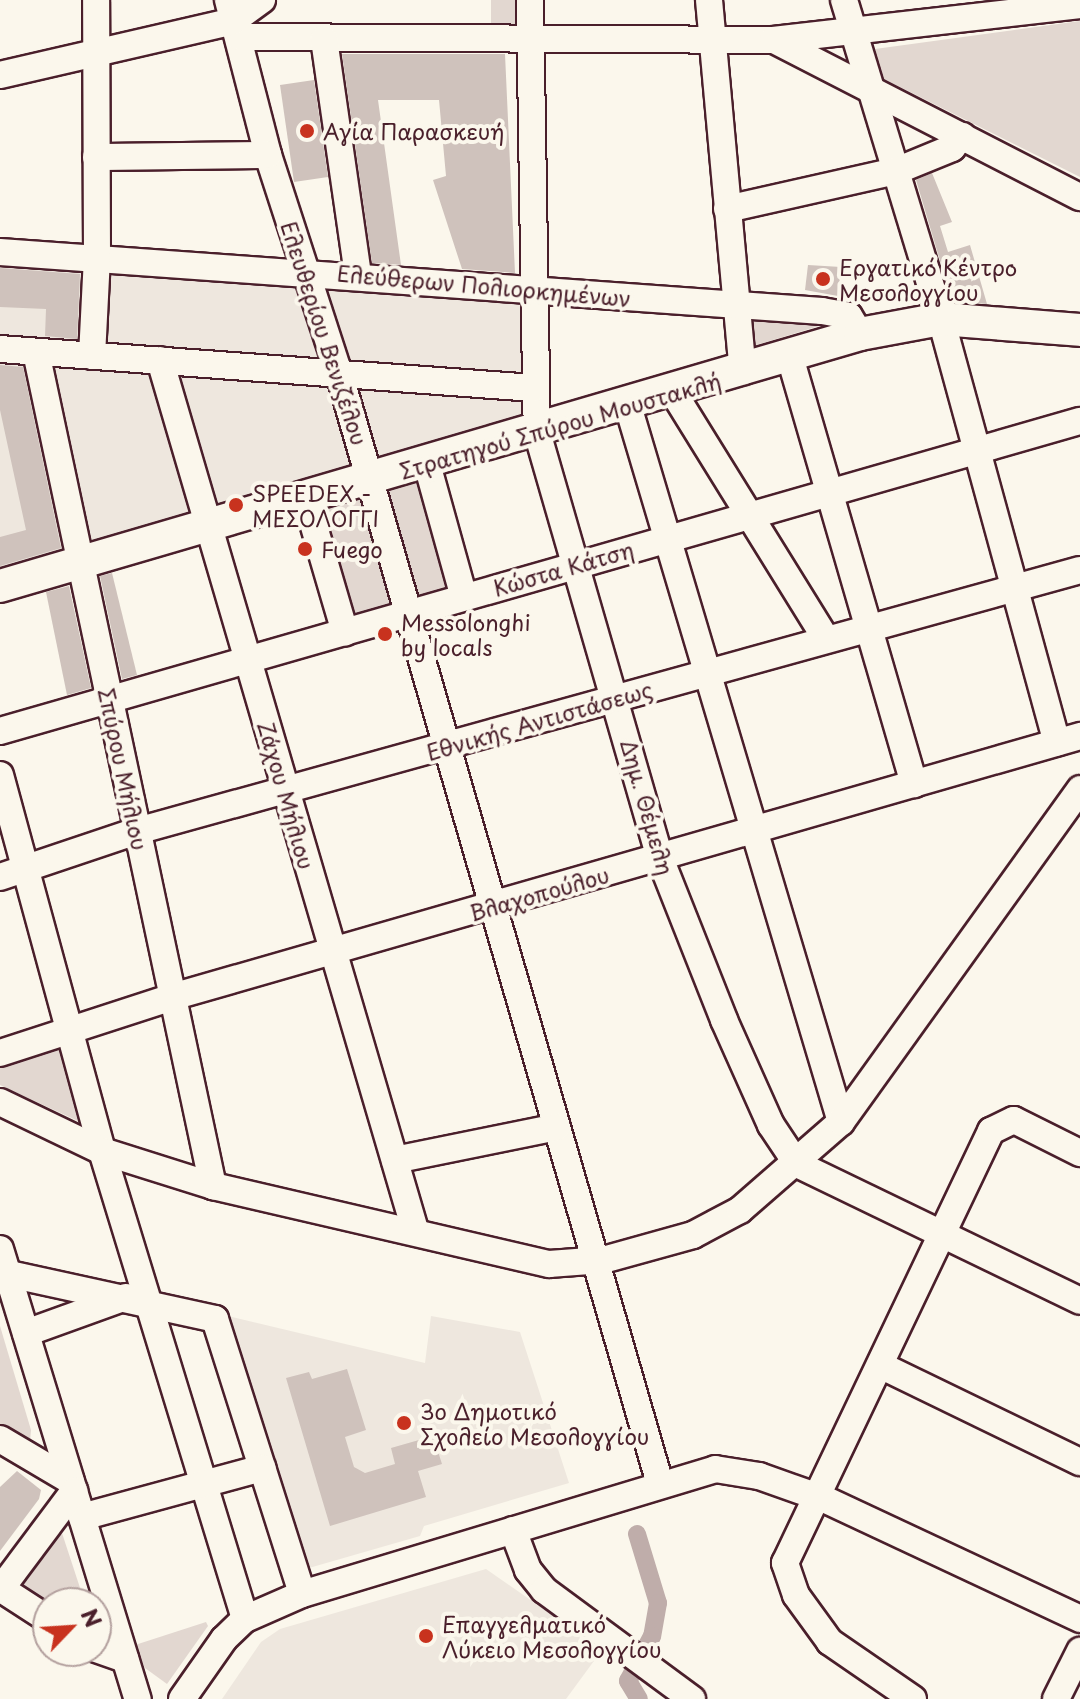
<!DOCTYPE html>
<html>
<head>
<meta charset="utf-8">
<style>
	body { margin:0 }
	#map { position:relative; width:1080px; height:1699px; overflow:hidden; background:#fbf7ec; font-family:"Playpen Sans",sans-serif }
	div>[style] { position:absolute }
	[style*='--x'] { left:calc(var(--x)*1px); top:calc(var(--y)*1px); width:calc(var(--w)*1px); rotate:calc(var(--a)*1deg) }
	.built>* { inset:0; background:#eee7de }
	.green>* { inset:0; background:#e2d7d0 }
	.canal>* { height:18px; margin:-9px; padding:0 9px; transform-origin:9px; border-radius:9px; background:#bfadaa }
	.building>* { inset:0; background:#cfc2bc }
	.roads { filter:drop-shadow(2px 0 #4a1f2b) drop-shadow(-2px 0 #4a1f2b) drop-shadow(0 2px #4a1f2b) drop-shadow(0 -2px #4a1f2b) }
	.minor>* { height:26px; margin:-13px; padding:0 13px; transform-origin:13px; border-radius:13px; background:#fbf7ec }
	.major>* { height:32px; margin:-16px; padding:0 16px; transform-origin:16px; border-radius:16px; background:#fbf7ec }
	.dots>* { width:22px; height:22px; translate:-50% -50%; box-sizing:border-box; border:4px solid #fbf7ec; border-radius:50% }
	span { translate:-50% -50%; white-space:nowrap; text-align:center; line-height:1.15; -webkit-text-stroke:8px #fbf7ec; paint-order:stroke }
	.poi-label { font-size:22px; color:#4a1f2b }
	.left { translate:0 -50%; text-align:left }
	.street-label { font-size:22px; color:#4a1f2b }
	.north { position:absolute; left:32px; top:1587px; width:80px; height:80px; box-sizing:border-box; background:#fbf7ec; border:2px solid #b4a19f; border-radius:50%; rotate:65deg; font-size:22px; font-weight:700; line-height:32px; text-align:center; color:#4a1f2b }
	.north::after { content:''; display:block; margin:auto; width:28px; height:36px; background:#c8321e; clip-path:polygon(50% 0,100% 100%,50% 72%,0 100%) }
</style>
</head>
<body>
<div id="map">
	<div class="built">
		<div style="clip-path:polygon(0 242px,538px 280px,545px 436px,0 591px)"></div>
		<div style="clip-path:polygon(228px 1316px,425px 1363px,431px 1316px,520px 1332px,569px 1483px,424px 1526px,420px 1536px,302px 1570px)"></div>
		<div style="clip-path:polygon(486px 1569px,602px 1650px,566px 1699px,222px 1699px,261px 1642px,280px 1629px)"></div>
	</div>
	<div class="green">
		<div style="clip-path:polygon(491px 0,545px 0,544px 30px,491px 30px)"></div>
		<div style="clip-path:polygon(1080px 21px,1080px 177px,882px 78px,875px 49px)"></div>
		<div style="clip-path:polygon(745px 314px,829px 323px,746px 348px)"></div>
		<div style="clip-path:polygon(418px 473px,454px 593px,415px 604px,380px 484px)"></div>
		<div style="clip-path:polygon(359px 490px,394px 609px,350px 622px,315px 502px)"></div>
		<div style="clip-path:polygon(62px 1043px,81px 1119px,78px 1121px,0 1085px,0 1062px)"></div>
		<div style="clip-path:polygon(0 1326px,31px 1430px,30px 1442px,0 1428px)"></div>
		<div style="clip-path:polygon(60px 1527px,85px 1603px,48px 1603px,15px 1579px)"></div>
		<div style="clip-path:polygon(206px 1622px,208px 1626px,167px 1684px,145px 1668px,135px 1645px)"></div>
	</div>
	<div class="canal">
		<div style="--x:637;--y:1534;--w:72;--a:73.1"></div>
		<div style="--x:658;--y:1603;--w:34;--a:100"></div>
		<div style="--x:652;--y:1636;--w:51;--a:118.1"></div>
		<div style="--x:628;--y:1681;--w:21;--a:59"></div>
	</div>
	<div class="building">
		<div style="clip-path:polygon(342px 54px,505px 54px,515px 273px,462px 269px,433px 180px,446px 176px,439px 100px,378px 100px,401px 265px,372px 263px)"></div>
		<div style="clip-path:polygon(314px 80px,328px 177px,294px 182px,280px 85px)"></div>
		<div style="clip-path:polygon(932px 173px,952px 222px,940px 226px,948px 252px,970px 245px,987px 304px,952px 301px,916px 180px)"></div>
		<div style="clip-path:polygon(808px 265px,841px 267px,838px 296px,805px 290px)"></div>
		<div style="clip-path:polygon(0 268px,80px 274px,77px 339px,45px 336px,46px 309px,0 307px)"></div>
		<div style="clip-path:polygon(0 365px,23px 367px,61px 548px,0 566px,0 537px,26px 530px,0 410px)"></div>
		<div style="clip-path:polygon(112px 573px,137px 675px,122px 679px,100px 576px)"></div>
		<div style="clip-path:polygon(69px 586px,91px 688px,67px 695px,46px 592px)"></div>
		<div style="clip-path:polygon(347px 1369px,366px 1430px,345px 1437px,354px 1467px,365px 1473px,395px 1464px,391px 1448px,433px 1436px,442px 1464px,418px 1471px,426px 1497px,330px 1526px,286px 1378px,309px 1372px,312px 1379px)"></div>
		<div style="clip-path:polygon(17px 1471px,41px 1490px,39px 1499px,0 1551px,0 1487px)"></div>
	</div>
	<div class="roads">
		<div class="minor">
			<div style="--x:228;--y:0;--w:160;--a:75.5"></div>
			<div style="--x:268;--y:155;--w:229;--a:72"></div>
			<div style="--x:339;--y:373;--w:1156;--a:73.88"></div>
			<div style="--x:530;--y:0;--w:432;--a:89.1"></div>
			<div style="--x:537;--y:432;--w:443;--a:73.9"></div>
			<div style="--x:660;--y:858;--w:174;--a:68.4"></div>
			<div style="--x:724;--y:1020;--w:115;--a:65.9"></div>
			<div style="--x:771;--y:1125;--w:47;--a:56.3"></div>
			<div style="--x:797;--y:1164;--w:314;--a:25.8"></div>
			<div style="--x:709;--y:0;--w:373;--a:84.8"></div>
			<div style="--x:844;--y:0;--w:333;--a:73.1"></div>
			<div style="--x:941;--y:319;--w:439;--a:74.7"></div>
			<div style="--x:240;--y:37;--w:533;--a:0.32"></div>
			<div style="--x:773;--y:40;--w:309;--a:-6.5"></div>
			<div style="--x:324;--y:39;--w:239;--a:81.8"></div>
			<div style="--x:774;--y:40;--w:344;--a:27.2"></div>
			<div style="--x:0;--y:75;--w:239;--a:-13"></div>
			<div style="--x:233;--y:21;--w:36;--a:-36"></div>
			<div style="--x:96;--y:157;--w:172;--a:-0.7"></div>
			<div style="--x:727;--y:209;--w:173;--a:-12.7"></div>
			<div style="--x:896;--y:171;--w:61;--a:-22.3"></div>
			<div style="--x:952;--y:148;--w:16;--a:-50"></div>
			<div style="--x:0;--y:252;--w:824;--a:4.11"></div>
			<div style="--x:822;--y:311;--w:27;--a:10"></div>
			<div style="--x:849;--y:316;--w:21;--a:59"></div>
			<div style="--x:0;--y:349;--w:535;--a:4.18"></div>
			<div style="--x:36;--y:352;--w:853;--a:78.02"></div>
			<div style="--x:92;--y:356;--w:100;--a:-87.1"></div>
			<div style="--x:97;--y:256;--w:256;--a:-90.2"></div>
			<div style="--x:790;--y:357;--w:445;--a:73.8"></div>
			<div style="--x:160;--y:360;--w:907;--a:73.66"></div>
			<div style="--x:673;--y:392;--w:291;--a:58.2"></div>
			<div style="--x:628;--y:406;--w:747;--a:73.43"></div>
			<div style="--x:427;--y:464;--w:138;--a:74.5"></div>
			<div style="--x:306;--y:499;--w:139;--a:73.7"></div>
			<div style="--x:0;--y:731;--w:1124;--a:-16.02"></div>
			<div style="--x:0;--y:775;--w:390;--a:74.8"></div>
			<div style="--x:102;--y:1151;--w:489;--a:73"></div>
			<div style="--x:0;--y:877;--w:145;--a:-18.6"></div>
			<div style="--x:137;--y:831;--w:978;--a:-15.47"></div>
			<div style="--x:0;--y:1053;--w:181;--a:-18"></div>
			<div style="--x:172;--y:997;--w:945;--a:-16.04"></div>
			<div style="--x:0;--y:1102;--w:113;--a:25.7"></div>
			<div style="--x:102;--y:1151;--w:116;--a:17.5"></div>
			<div style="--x:213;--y:1186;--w:345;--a:13.1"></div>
			<div style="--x:549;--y:1264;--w:54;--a:-4.2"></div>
			<div style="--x:603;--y:1260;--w:93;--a:-15.5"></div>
			<div style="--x:693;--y:1235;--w:53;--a:-28"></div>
			<div style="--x:740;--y:1210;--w:134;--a:-41.1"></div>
			<div style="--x:841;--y:1122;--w:410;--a:-54.3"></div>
			<div style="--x:395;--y:1160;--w:165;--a:-11.5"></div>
			<div style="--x:0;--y:1249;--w:471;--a:73"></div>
			<div style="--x:0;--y:1272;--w:220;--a:12.3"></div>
			<div style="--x:215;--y:1319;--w:288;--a:72.4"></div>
			<div style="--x:26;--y:1333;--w:106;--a:-19.8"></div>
			<div style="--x:882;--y:1366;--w:220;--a:25.9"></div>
			<div style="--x:0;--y:1439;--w:82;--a:30.6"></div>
			<div style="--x:82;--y:1517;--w:187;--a:-15.2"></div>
			<div style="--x:513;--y:1530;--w:43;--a:69.4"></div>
			<div style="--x:528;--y:1570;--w:26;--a:51"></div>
			<div style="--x:544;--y:1590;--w:184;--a:36.4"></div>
			<div style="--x:0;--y:1588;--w:57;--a:32.9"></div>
			<div style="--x:0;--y:1590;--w:124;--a:-53.2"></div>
			<div style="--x:96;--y:1649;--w:31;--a:19"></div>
			<div style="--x:182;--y:1699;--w:73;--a:-55"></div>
			<div style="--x:224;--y:1639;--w:29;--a:-44"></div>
			<div style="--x:245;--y:1619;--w:62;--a:-23.7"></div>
			<div style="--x:302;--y:1594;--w:432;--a:-16.8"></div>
			<div style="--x:715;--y:1469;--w:45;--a:9"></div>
			<div style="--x:759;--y:1476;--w:69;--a:19.5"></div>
			<div style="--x:824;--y:1499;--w:283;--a:25.1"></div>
			<div style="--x:913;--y:1699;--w:101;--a:-145.5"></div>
			<div style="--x:830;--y:1642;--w:58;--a:-125.9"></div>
			<div style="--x:796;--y:1595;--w:34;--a:-109"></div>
			<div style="--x:785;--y:1563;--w:479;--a:-64.5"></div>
			<div style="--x:991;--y:1131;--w:25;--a:-26"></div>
			<div style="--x:1014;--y:1120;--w:74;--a:26.6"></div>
			<div style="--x:1056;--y:1699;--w:54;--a:-63.4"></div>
		</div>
		<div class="major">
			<div style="--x:0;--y:586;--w:896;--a:-16.33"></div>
			<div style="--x:860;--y:334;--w:82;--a:-10.5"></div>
			<div style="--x:941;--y:319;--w:139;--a:4.5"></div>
		</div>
	</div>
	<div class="dots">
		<div style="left:307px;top:131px;background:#c8321e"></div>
		<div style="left:823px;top:279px;background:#c8321e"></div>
		<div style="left:236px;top:505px;background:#c8321e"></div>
		<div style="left:305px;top:549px;background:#c8321e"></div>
		<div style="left:385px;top:634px;background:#c8321e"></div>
		<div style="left:404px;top:1423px;background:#c8321e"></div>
		<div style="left:426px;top:1636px;background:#c8321e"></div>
	</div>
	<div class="poi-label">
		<span class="left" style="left:323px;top:131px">Αγία Παρασκευή</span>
		<span class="left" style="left:839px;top:279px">Eργατικό Κέντρο<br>Μεσολογγίου</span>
		<span class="left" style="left:252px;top:505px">SPEEDEX -<br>ΜΕΣΟΛΟΓΓΙ</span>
		<span class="left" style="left:321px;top:549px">Fuego</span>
		<span class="left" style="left:401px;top:634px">Messolonghi<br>by locals</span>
		<span class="left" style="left:420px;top:1423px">3ο Δημοτικό<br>Σχολείο Μεσολογγίου</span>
		<span class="left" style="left:442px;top:1636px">Επαγγελματικό<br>Λύκειο Μεσολογγίου</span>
	</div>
	<div class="street-label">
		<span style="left:484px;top:285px;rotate:5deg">Ελεύθερων Πολιορκημένων</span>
		<span style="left:325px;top:333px;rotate:72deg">Ελευθερίου Βενιζέλου</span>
		<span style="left:560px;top:425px;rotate:-16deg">Στρατηγού Σπύρου Μουστακλή</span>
		<span style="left:563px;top:568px;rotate:-16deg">Κώστα Κάτση</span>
		<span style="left:539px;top:720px;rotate:-16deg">Εθνικής Αντιστάσεως</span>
		<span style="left:124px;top:769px;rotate:78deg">Σπύρου Μήλιου</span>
		<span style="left:287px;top:795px;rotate:74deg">Ζάχου Μήλιου</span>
		<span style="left:648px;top:807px;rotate:74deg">Δημ. Θέμελη</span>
		<span style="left:539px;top:893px;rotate:-16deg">Βλαχοπούλου</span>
	</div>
	<div class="north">N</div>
</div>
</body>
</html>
